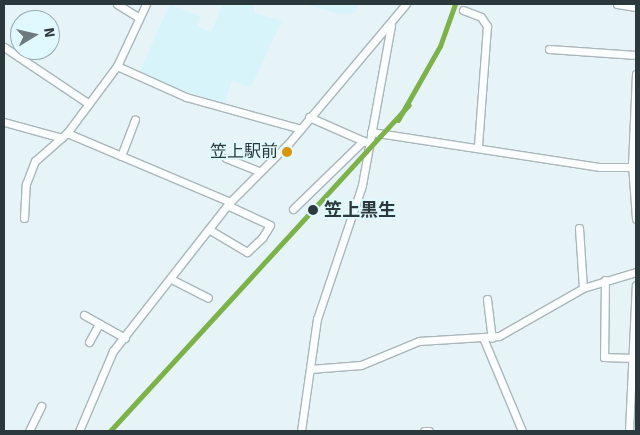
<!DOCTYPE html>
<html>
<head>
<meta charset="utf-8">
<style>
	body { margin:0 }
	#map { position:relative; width:640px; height:435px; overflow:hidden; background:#e6f4f8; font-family:Signika,"Noto Sans JP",sans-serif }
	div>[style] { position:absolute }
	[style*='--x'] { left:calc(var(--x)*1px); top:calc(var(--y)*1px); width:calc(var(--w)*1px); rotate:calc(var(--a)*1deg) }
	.built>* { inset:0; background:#d7f4fb }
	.roads { filter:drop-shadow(1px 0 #aab6b9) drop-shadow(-1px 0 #aab6b9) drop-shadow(0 1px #aab6b9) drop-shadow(0 -1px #aab6b9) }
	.minor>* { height:7px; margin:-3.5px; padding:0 3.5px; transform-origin:3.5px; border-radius:3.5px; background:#fbfdfe }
	.rail-1>* { height:5px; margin:-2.5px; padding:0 2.5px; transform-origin:2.5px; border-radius:2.5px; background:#7cb249 }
	.dots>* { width:14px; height:14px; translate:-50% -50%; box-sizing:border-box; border:2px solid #dff9ff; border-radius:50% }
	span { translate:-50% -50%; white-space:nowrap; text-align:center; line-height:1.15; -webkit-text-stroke:4px #dff9ff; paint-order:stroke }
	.bus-label { font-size:17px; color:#2c393c }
	.right { translate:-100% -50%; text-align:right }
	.stop-label { font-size:18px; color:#2c393c; font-weight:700 }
	.left { translate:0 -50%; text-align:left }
	.frame { position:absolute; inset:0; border:5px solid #2c393c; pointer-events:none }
	.north { position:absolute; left:10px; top:10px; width:50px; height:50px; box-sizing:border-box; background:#dff9ff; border:1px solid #97acb1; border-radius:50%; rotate:81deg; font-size:14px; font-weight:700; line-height:20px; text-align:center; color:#2c393c }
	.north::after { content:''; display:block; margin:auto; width:18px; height:22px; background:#6d7a7e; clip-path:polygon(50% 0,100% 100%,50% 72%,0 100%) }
</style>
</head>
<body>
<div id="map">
	<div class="built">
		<div style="clip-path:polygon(170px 4px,201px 17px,197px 26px,211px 32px,223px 4px,253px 4px,255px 13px,282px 21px,251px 87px,232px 81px,224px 104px,138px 75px)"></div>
		<div style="clip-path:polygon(302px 4px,358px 4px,356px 13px,340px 14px)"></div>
	</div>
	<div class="roads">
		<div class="minor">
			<div style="--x:117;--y:4;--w:26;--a:32"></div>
			<div style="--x:617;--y:4;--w:19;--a:9"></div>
			<div style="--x:463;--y:10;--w:19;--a:21"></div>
			<div style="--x:481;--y:17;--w:11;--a:56"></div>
			<div style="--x:487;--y:26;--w:121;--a:94.3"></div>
			<div style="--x:4;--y:47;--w:102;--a:33.8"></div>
			<div style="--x:549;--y:49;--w:87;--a:3.9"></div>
			<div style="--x:117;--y:66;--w:76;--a:24.2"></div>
			<div style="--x:186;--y:97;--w:119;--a:15.5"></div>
			<div style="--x:636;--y:74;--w:90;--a:92.5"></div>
			<div style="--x:632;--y:164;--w:55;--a:85.8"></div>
			<div style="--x:309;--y:117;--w:62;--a:23.7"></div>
			<div style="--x:4;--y:122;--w:60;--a:15.4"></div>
			<div style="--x:371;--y:132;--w:232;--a:8.7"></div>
			<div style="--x:600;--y:167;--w:32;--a:0"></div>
			<div style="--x:67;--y:133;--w:177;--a:22.9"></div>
			<div style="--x:121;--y:156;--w:39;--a:-69"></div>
			<div style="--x:226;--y:158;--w:35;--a:22"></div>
			<div style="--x:293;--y:209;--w:98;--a:-44.2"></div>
			<div style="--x:24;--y:218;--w:34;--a:-87"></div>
			<div style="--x:26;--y:184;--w:25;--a:-69"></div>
			<div style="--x:35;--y:161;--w:43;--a:-41.2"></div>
			<div style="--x:67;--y:133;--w:84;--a:-53.3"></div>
			<div style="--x:117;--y:66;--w:68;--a:-64.9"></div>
			<div style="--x:579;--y:228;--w:60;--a:86.2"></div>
			<div style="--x:210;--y:230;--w:43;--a:30.7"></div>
			<div style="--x:247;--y:252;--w:21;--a:-43"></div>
			<div style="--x:262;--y:238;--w:15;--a:-58"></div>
			<div style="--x:270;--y:225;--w:47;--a:-155.1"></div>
			<div style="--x:173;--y:280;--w:39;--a:27"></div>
			<div style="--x:605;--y:280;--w:77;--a:90.7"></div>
			<div style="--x:604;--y:357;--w:29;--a:2"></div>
			<div style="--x:487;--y:299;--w:39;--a:83"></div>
			<div style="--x:84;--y:315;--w:47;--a:29.3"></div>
			<div style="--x:484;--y:340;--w:99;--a:67.3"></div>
			<div style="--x:89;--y:342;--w:21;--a:-61"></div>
			<div style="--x:310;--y:369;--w:51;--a:-4.5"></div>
			<div style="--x:361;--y:365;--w:63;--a:-22.5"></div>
			<div style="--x:419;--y:341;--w:80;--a:-3.6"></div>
			<div style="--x:499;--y:336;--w:97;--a:-29.7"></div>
			<div style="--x:583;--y:288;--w:55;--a:-16.8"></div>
			<div style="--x:29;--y:431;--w:28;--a:-64"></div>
			<div style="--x:79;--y:431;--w:87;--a:-67"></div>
			<div style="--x:113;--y:351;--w:189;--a:-51.9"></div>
			<div style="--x:230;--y:202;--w:82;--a:-45"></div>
			<div style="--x:288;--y:144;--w:183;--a:-49.9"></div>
			<div style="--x:301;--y:431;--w:113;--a:-81.9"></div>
			<div style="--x:317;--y:319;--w:141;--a:-71.4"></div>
			<div style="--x:362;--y:185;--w:162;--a:-79.7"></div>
			<div style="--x:424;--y:431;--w:5;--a:0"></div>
			<div style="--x:629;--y:431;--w:146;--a:-87.3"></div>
		</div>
	</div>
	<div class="rail-1">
		<div style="--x:398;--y:120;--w:85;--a:-60.4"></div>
		<div style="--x:440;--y:46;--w:45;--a:-70.3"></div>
		<div style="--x:110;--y:431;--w:442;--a:-47.5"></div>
	</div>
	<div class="dots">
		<div style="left:287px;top:152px;background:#d99609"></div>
		<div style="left:313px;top:210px;background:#2c393c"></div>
	</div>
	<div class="bus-label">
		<span class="right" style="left:278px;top:152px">笠上駅前</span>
	</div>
	<div class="stop-label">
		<span class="left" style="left:324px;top:210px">笠上黒生</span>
	</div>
	<div class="frame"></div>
	<div class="north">N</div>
</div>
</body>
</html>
